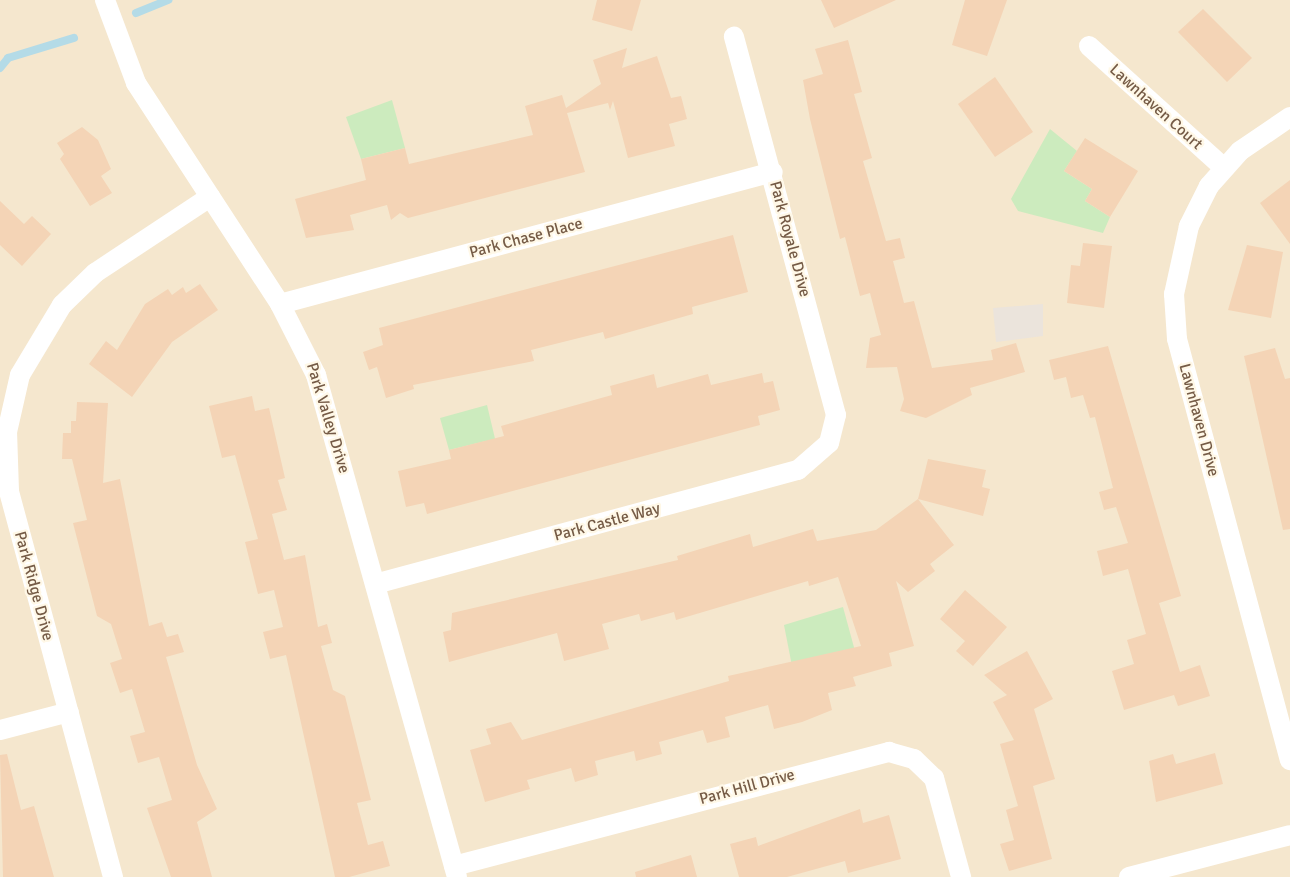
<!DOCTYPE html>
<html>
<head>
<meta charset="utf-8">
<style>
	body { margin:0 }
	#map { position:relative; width:1290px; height:877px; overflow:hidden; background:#fdf4e0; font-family:Signika,sans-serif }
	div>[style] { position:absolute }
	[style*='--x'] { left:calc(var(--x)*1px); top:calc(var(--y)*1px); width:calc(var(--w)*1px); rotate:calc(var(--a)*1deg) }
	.residential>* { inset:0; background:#f5e7ce }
	.industrial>* { inset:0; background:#ebe4dc }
	.green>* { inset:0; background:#ccebbe }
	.stream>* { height:8px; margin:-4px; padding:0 4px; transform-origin:4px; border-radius:4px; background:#b4dbe7 }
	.building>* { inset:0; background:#f4d4b6 }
	.street>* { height:20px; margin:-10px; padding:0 10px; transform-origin:10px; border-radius:10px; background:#fff }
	span { translate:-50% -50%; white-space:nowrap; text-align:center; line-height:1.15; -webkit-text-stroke:4.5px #fff8e7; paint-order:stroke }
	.street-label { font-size:16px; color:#755b46 }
</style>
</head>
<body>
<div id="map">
	<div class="residential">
		<div style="clip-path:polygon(0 0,1290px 0,1290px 877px,0 877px)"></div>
	</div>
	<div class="industrial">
		<div style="clip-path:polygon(1043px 304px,1043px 336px,996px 342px,993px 308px)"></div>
	</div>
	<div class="green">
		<div style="clip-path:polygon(392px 100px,405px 148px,361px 159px,346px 117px)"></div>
		<div style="clip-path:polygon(1050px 129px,1077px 151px,1064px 171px,1092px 189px,1085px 201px,1110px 217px,1103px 233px,1018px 211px,1011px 199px)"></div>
		<div style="clip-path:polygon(487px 405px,497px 447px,486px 441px,449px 450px,440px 418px)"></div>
		<div style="clip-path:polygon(843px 607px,855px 651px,792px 666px,784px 625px)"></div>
	</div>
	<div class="stream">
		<div style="--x:136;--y:13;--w:35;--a:-22"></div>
		<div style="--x:0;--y:68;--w:13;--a:-51"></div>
		<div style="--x:8;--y:58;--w:69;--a:-16.9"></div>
	</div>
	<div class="building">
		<div style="clip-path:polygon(597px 0,641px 0,632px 31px,592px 20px)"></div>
		<div style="clip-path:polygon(821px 0,896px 0,834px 28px)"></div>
		<div style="clip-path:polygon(965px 0,1007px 0,987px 56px,952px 45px)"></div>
		<div style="clip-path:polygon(1203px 9px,1252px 58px,1227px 82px,1178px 32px)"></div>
		<div style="clip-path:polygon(848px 40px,862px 92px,854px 94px,872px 158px,863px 161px,886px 241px,900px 238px,905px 258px,893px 261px,904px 303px,914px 301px,932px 368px,993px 360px,991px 350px,1016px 343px,1025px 372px,970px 388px,972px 395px,926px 418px,900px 411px,904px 399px,897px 367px,866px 368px,870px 338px,881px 335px,870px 293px,860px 296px,845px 237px,840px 239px,810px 119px,803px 80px,823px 74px,815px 49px)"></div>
		<div style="clip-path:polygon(627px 48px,622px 68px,657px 56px,671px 98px,681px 96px,687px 119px,669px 124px,675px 146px,628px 158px,613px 101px,610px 110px,608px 103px,567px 113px,585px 172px,408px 218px,400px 213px,391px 220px,387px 205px,350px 215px,354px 230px,306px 238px,295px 199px,366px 180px,361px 159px,405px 148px,409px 164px,533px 135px,525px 106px,562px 95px,566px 108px,601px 84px,593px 60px)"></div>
		<div style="clip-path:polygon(995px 77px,1033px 132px,995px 157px,958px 104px)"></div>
		<div style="clip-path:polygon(82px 127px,98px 140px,111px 169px,101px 176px,112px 193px,90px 206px,60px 159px,64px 154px,57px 143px)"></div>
		<div style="clip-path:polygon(1085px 138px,1138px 171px,1110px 217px,1085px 201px,1092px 189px,1064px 171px)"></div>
		<div style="clip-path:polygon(1290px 180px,1290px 244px,1260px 203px)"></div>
		<div style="clip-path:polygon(0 201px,24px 224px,32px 216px,51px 234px,22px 266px,0 245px)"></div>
		<div style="clip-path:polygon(733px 235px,748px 292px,692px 307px,693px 314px,605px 339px,603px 332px,531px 350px,534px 361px,413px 385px,414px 389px,386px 398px,377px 367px,369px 370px,363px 352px,383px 345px,379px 328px)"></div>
		<div style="clip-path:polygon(1083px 243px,1112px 246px,1104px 308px,1067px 303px,1071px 265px,1080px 266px)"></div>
		<div style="clip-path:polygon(1247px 245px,1283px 252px,1271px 318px,1228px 310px)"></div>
		<div style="clip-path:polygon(200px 284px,218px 310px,172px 342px,132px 397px,89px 364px,106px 341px,117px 350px,145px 304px,168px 289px,172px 295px,183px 287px,186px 293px)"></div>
		<div style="clip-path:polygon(1108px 346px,1181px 596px,1159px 603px,1180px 672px,1200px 665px,1210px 696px,1178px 706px,1174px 695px,1124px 710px,1112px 671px,1134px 664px,1127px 640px,1146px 634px,1128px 569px,1103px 576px,1097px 551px,1128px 543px,1116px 507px,1104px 510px,1099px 492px,1113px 488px,1095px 417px,1090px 418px,1083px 395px,1071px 398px,1066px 377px,1054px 380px,1049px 360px)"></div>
		<div style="clip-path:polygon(1275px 348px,1285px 379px,1290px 378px,1290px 529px,1283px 530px,1244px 356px)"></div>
		<div style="clip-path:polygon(762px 373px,764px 383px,773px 381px,780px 410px,758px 416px,760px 425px,427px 514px,424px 503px,406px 507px,398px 471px,451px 459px,449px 450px,504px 436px,501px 426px,612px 395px,610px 386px,654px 374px,657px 388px,708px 374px,711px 385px)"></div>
		<div style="clip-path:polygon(252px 396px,255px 411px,269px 408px,285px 478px,278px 480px,287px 510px,272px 514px,284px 560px,305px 555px,318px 627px,327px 624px,332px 643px,321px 646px,333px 690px,345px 696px,371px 800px,357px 803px,368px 845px,383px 841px,390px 866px,349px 877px,335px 877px,286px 655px,270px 659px,263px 632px,283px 627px,274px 590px,258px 594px,245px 542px,258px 539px,235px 455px,222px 458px,209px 406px)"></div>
		<div style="clip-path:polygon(77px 402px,108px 403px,103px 483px,120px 479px,149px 626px,162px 622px,167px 637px,178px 634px,184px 652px,166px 657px,197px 765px,217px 809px,197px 822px,212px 877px,171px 877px,147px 808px,172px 800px,159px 757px,138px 763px,130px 736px,145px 732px,132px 689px,120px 693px,110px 663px,122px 659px,111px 624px,97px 616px,73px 523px,87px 520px,72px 459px,62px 459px,63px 433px,71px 433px,71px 421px,76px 421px)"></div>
		<div style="clip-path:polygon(928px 459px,986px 470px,982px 487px,990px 489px,983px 516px,918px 499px,954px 545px,930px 564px,935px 571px,908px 592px,896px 581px,914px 646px,889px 653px,892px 666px,853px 677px,856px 686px,828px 693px,832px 710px,802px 722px,774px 729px,768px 705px,725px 717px,730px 737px,707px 743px,703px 730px,659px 742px,662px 754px,636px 761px,634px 751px,595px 761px,598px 775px,575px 782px,571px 768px,527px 780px,530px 789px,485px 802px,470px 750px,491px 744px,486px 729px,511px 722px,522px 740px,729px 681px,728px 676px,861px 646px,838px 577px,809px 586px,808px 581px,676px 620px,674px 612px,641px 621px,639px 614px,602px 624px,609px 649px,564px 661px,557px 633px,449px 662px,443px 632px,451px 630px,452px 613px,678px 560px,677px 556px,750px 534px,753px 547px,813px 529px,817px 541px,876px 530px,918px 499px)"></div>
		<div style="clip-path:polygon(965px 590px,1007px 627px,973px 666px,956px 651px,965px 641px,940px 619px)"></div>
		<div style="clip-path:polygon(1027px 651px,1053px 699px,1034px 709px,1055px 779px,1033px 786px,1052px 859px,1009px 871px,1000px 844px,1014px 840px,1006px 810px,1018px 806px,1000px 744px,1014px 740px,993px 702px,1007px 695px,984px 675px)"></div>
		<div style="clip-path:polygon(1215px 753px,1223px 784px,1156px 802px,1149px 761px,1173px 754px,1176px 764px)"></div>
		<div style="clip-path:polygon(7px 754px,21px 810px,34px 806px,54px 877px,3px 877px,0 755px)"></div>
		<div style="clip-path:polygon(860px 809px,863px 823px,889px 815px,901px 859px,848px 873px,845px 861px,787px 877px,739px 877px,730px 844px,756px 837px,758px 846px)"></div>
		<div style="clip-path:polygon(691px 855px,697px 877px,636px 877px,635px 872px)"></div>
	</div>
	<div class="street">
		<div style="--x:105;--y:0;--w:89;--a:69.5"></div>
		<div style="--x:136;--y:83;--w:264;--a:56.9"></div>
		<div style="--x:280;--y:304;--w:80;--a:63.1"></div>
		<div style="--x:316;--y:375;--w:521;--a:74.31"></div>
		<div style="--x:1089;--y:46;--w:182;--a:42.1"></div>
		<div style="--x:1290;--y:117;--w:60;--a:145.8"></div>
		<div style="--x:1240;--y:151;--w:47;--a:131.5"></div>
		<div style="--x:1209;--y:186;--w:45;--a:116.6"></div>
		<div style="--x:1189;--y:226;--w:70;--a:102.4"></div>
		<div style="--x:1174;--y:294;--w:45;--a:86.2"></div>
		<div style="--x:1177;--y:339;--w:436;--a:75"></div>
		<div style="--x:280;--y:304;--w:510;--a:-14.99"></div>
		<div style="--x:375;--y:584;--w:438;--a:-15.1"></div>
		<div style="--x:798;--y:470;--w:41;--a:-41.1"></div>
		<div style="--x:829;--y:443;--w:29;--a:-76"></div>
		<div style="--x:836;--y:415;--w:392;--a:-105.1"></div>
		<div style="--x:0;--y:730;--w:71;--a:-14.6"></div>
		<div style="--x:454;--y:866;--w:450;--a:-14.7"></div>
		<div style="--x:889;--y:752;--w:26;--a:16"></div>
		<div style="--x:914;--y:759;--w:28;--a:44"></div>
		<div style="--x:934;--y:778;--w:103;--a:74.7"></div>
		<div style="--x:113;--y:877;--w:400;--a:-105.1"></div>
		<div style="--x:9;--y:491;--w:59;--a:-91.9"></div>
		<div style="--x:7;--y:432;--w:58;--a:-77.2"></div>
		<div style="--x:20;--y:375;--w:82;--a:-59"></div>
		<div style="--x:62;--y:305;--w:46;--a:-44.1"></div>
		<div style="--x:95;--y:273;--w:138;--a:-33.5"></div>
		<div style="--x:1129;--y:877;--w:166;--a:-14.6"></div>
	</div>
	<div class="street-label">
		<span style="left:1156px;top:107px;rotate:42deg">Lawnhaven Court</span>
		<span style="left:526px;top:238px;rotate:-15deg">Park Chase Place</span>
		<span style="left:790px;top:239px;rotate:75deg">Park Royale Drive</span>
		<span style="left:328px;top:418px;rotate:73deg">Park Valley Drive</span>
		<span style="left:1199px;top:420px;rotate:75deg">Lawnhaven Drive</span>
		<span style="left:607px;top:522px;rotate:-15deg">Park Castle Way</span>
		<span style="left:34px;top:586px;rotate:75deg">Park Ridge Drive</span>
		<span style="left:747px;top:787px;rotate:-15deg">Park Hill Drive</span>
	</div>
</div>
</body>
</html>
